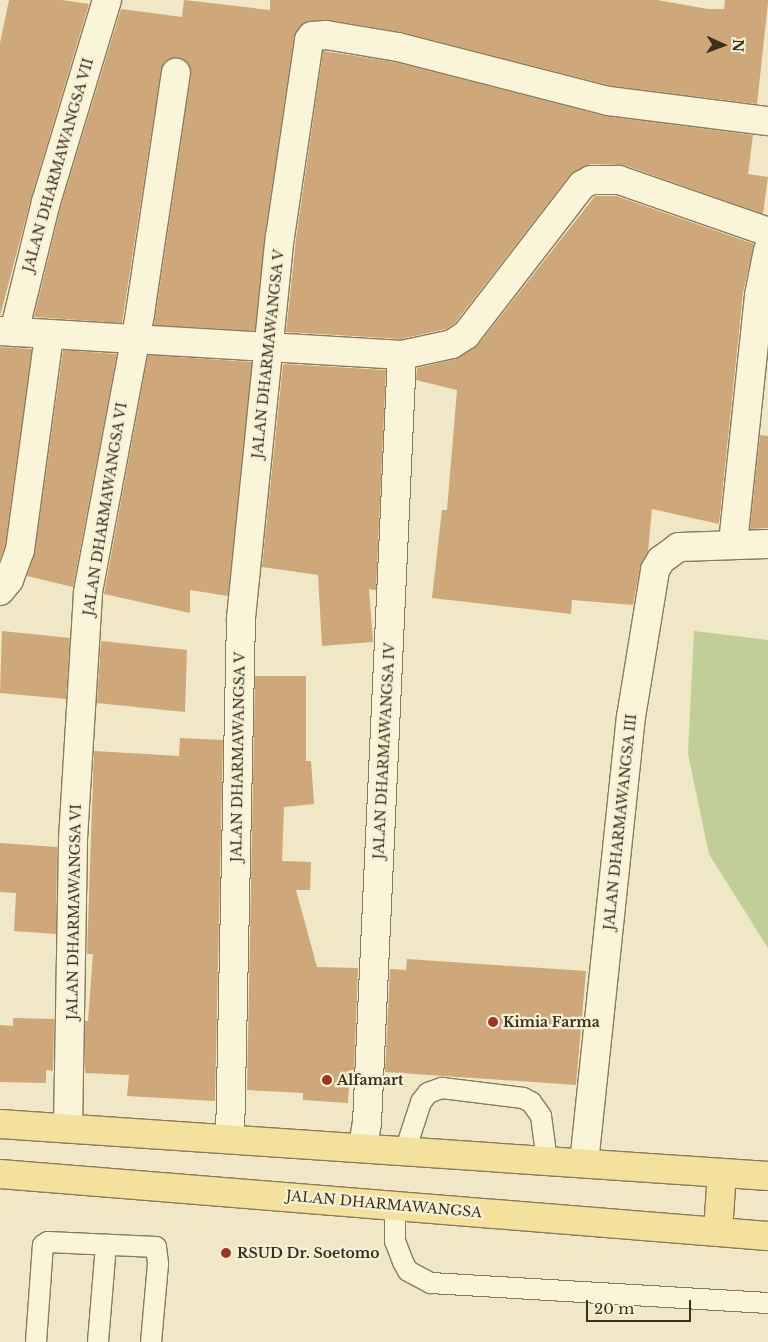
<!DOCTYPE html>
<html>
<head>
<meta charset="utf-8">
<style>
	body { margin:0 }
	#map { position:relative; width:768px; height:1342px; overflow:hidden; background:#efe7c6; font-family:"Libre Baskerville",serif }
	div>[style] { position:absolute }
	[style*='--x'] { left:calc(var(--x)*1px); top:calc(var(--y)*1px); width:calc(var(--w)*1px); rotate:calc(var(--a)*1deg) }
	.green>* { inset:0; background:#c2ce99 }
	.building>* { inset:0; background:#cea77b }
	.roads { filter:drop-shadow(1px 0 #8b7a5b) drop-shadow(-1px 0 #8b7a5b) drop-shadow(0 1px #8b7a5b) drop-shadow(0 -1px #8b7a5b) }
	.lane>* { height:20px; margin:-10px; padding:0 10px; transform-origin:10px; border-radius:10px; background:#faf4d9 }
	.street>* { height:28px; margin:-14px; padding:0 14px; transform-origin:14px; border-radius:14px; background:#faf4d9 }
	.primary>* { height:28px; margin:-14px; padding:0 14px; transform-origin:14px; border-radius:14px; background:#f3e19d }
	.dots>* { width:14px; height:14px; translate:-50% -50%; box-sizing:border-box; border:2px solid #f6f1d6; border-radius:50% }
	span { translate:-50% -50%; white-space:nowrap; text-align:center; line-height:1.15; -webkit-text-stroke:4.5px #f6f1d6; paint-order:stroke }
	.street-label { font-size:14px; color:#3b301f }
	.poi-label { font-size:14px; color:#3b301f; font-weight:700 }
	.left { translate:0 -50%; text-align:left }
	.north { position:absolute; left:698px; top:20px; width:50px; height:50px; -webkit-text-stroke:4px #f6f1d6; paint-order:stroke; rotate:92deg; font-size:14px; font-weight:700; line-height:20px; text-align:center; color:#3b301f }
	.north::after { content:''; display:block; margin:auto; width:18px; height:22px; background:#3b301f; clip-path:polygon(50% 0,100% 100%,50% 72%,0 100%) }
	.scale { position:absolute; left:586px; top:1300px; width:105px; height:22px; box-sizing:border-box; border:2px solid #3b301f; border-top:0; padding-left:6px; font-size:15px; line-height:18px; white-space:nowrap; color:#3b301f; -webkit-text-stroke:4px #f6f1d6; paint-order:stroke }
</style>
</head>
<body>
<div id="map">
	<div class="green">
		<div style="clip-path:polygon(694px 631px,768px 640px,768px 948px,709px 854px,688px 754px)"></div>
	</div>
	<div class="building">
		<div style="clip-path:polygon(9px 0,62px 0,89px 4px,31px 198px,0 316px,0 43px)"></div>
		<div style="clip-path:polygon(184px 0,270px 10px,270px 0,657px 0,708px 9px,724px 9px,725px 0,768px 0,768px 3px,757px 104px,612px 86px,401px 32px,328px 20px,304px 23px,294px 38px,265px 235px,255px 331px,154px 325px,191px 75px,185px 61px,170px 59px,161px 71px,122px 323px,34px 317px,61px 206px,121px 9px,182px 17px)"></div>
		<div style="clip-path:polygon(323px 51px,395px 62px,605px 116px,753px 135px,748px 174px,768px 177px,763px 214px,624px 165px,591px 164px,570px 175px,455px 323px,446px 329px,401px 339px,286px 332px,296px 239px)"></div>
		<div style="clip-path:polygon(595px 196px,616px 196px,754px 244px,743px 293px,719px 524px,652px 509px,648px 552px,640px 567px,633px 605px,572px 600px,571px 614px,432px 598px,442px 510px,447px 510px,457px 390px,416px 380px,417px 368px,456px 359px,478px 345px)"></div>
		<div style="clip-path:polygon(0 347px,32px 349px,5px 546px,0 559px)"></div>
		<div style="clip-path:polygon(63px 350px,117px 354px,73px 587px,27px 576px,35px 552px)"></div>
		<div style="clip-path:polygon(148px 355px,252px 362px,228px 596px,190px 590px,190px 613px,104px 594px)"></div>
		<div style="clip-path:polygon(283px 364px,386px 370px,376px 590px,369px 589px,373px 642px,322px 646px,318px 575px,262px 567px)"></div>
		<div style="clip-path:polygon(760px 435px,768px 436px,768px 528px,750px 529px)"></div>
		<div style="clip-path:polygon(2px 631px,70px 638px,66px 699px,0 693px)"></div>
		<div style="clip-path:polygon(101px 641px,187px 650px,185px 712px,97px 703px)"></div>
		<div style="clip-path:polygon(255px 676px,306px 676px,306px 761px,311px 761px,314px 804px,284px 807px,282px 861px,311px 862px,310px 890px,296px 890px,317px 967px,358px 968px,354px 1070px,350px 1070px,348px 1103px,303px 1100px,303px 1093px,247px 1090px)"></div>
		<div style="clip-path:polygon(180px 738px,223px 740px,215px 1101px,127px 1096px,129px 1075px,85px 1073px,85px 1021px,88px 1021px,93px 954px,87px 954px,94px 751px,179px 756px)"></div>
		<div style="clip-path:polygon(0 843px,57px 847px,56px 934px,14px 931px,16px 893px,0 892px)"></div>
		<div style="clip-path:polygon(407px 959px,586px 971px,576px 1085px,385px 1072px,390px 969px,406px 970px)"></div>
		<div style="clip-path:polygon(13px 1018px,54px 1019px,53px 1071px,46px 1070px,46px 1083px,0 1082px,0 1025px,13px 1026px)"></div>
	</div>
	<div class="roads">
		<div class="lane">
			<div style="--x:405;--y:1151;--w:52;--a:-71.9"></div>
			<div style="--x:421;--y:1102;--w:11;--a:-52"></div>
			<div style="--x:428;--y:1093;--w:15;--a:-20"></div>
			<div style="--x:442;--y:1088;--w:82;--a:7"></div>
			<div style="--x:523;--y:1098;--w:9;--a:27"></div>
			<div style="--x:531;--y:1102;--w:17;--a:54"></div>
			<div style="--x:541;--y:1116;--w:45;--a:82.4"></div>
			<div style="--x:395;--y:1206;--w:35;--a:90"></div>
			<div style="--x:395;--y:1241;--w:22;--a:69"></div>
			<div style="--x:403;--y:1262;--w:10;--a:61"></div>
			<div style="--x:408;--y:1271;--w:26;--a:28"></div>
			<div style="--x:431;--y:1283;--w:338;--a:3.4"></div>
			<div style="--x:36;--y:1342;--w:97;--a:-85.9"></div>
			<div style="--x:43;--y:1245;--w:6;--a:-31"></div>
			<div style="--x:48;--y:1242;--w:108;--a:2.7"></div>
			<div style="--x:156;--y:1247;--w:17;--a:83"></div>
			<div style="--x:158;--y:1264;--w:78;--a:95.1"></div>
			<div style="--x:98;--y:1342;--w:97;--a:-85.3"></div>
		</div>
		<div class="street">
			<div style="--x:0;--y:331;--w:403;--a:3.4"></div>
			<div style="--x:402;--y:355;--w:51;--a:-12.4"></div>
			<div style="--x:452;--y:344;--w:17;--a:-33"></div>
			<div style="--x:466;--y:335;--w:190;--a:-52.3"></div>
			<div style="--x:582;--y:185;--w:10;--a:-29"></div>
			<div style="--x:591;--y:180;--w:28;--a:0"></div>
			<div style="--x:619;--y:180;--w:158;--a:19.2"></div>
			<div style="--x:14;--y:332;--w:134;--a:-76.2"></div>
			<div style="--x:46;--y:202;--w:211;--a:-73.2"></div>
			<div style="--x:733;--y:543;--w:249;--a:-84"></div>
			<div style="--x:759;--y:295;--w:46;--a:-78.7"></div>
			<div style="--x:0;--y:591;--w:14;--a:-51"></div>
			<div style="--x:9;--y:580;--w:32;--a:-70"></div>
			<div style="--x:20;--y:550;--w:216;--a:-82.3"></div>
			<div style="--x:68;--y:1128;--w:289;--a:-89"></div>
			<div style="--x:73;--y:839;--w:247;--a:-86.5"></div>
			<div style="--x:88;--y:592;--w:284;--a:-79.4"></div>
			<div style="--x:140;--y:313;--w:243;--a:-81.5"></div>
			<div style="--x:230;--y:1139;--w:521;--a:-88.79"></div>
			<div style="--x:241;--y:618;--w:383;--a:-84.2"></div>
			<div style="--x:280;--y:237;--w:199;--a:-81.6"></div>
			<div style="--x:309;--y:40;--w:5;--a:-53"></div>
			<div style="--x:312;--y:36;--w:14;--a:-4"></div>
			<div style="--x:326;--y:35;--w:73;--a:9.5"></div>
			<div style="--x:398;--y:47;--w:218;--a:14.4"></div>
			<div style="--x:609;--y:101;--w:160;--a:7.2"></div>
			<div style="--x:363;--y:1147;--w:24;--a:-81"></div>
			<div style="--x:367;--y:1123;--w:769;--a:-87.39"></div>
			<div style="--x:584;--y:1163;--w:448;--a:-84"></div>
			<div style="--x:631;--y:717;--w:149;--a:-80.7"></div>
			<div style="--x:655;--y:570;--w:12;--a:-59"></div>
			<div style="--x:661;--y:560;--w:22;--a:-36"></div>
			<div style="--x:679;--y:547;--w:89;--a:-1.9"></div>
		</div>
		<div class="primary">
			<div style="--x:0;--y:1124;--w:770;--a:3.87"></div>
			<div style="--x:0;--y:1174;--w:770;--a:4.62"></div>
			<div style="--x:718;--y:1231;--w:58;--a:-86.1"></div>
		</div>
	</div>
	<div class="dots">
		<div style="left:493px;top:1022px;background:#9c3529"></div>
		<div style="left:327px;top:1080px;background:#9c3529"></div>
		<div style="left:226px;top:1253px;background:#9c3529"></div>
	</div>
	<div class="street-label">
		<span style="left:58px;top:165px;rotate:-74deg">JALAN DHARMAWANGSA VII</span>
		<span style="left:268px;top:354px;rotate:-84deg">JALAN DHARMAWANGSA V</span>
		<span style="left:105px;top:509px;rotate:-81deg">JALAN DHARMAWANGSA VI</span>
		<span style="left:384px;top:751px;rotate:-87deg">JALAN DHARMAWANGSA IV</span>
		<span style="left:238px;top:757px;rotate:-89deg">JALAN DHARMAWANGSA V</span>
		<span style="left:620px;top:822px;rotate:-84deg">JALAN DHARMAWANGSA III</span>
		<span style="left:74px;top:912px;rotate:-89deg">JALAN DHARMAWANGSA VI</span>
		<span style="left:384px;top:1204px;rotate:5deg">JALAN DHARMAWANGSA</span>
	</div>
	<div class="poi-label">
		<span class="left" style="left:503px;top:1022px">Kimia Farma</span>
		<span class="left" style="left:337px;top:1080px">Alfamart</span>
		<span class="left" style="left:237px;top:1253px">RSUD Dr. Soetomo</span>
	</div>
	<div class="north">N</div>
	<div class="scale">20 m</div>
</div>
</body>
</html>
